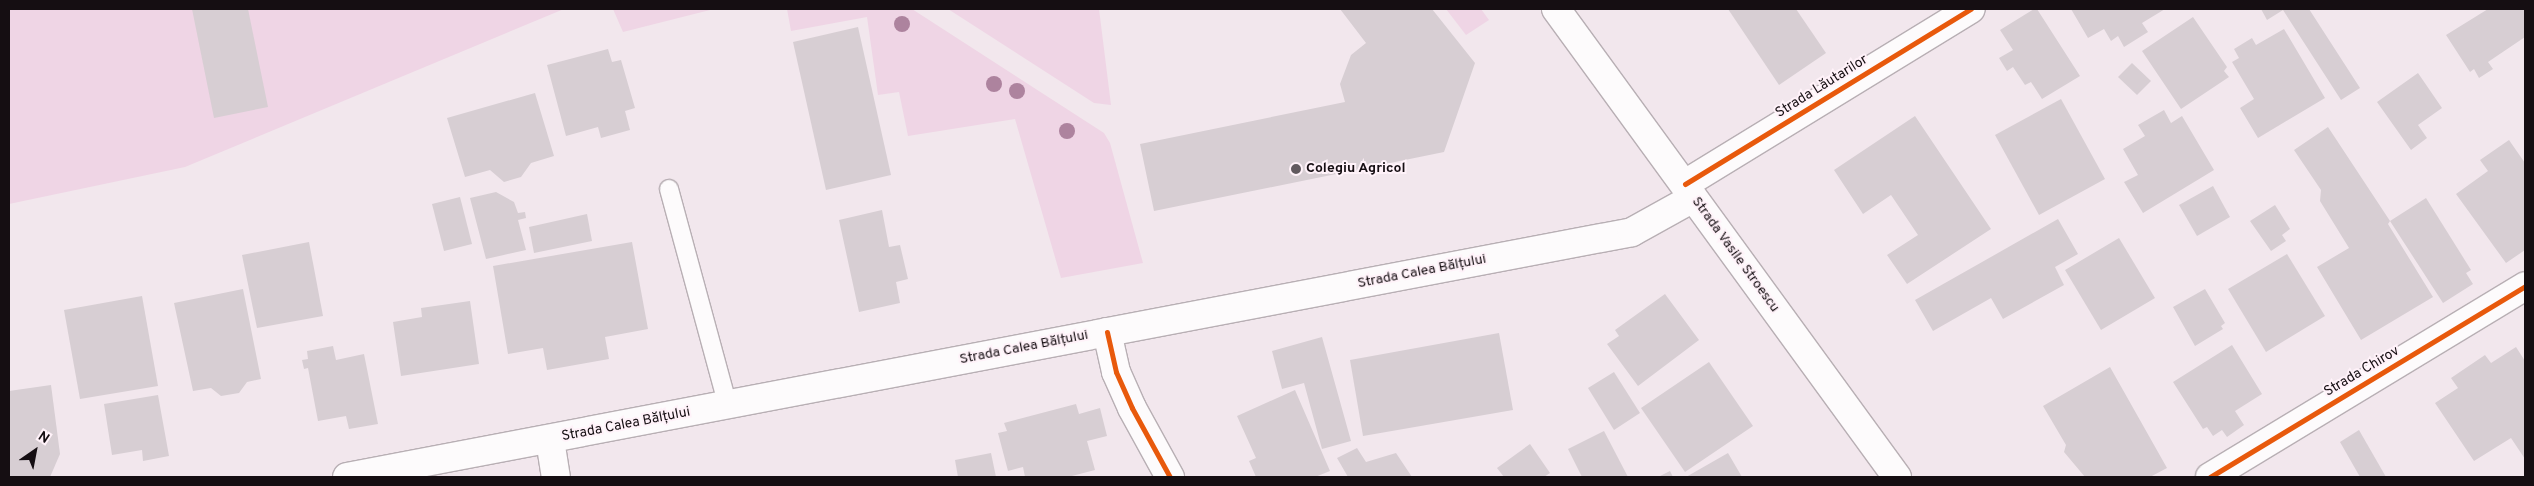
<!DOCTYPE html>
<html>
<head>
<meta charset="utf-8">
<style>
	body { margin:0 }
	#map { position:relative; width:2534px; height:486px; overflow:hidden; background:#f2e7ed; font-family:Overpass,sans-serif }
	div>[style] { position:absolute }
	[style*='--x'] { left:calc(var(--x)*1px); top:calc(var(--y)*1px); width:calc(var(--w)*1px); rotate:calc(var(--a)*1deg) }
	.green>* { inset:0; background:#efd5e5 }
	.building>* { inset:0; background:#d7ced3 }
	.roads { filter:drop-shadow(1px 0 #b8afb4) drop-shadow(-1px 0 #b8afb4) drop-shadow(0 1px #b8afb4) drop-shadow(0 -1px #b8afb4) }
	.service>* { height:18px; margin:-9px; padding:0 9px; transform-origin:9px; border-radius:9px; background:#fdfbfc }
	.minor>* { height:28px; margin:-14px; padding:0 14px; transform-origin:14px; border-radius:14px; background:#fdfbfc }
	.secondary>* { height:28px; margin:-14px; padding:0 14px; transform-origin:14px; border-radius:14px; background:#fdfbfc }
	.cycleway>* { height:5px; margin:-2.5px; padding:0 2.5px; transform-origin:2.5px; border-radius:2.5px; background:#e8590c }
	.trees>* { width:16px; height:16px; margin:-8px; border-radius:50%; background:#ad839e }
	.dots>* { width:14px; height:14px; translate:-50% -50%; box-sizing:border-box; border:2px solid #fff2f9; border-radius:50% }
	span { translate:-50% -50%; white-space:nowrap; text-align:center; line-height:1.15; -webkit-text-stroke:4px #fff2f9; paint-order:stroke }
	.street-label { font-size:14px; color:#150e12 }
	.poi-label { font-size:14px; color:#150e12; font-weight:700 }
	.left { translate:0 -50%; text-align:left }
	.frame { position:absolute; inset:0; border:10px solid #150e12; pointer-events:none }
	.north { position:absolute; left:10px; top:426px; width:50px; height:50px; -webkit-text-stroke:4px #fff2f9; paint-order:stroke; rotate:33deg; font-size:14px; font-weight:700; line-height:20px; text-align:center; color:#150e12 }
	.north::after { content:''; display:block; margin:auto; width:18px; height:22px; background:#150e12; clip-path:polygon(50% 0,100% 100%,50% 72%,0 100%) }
</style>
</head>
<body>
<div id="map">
	<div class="green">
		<div style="clip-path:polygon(9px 9px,564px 9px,185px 167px,9px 204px)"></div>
		<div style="clip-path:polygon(613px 9px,714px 9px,623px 32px)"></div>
		<div style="clip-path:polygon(787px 9px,912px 9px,1104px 133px,1110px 143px,1143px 263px,1061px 278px,1015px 119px,908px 136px,899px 92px,878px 95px,867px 17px,791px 31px)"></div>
		<div style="clip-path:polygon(948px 9px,1099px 9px,1111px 105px,1094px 103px)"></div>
		<div style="clip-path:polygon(1446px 9px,1481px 9px,1489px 20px,1466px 35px)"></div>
	</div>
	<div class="building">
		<div style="clip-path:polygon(192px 9px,248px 9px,268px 107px,214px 118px)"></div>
		<div style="clip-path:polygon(1340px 9px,1432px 9px,1475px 63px,1444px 152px,1154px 211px,1140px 144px,1345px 102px,1340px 84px,1351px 55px,1366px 43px)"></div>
		<div style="clip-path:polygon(1728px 9px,1796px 9px,1826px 53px,1779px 85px)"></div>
		<div style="clip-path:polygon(2034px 9px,2037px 9px,2080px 76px,2042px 99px,2031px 82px,2025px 85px,2013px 67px,2007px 71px,1999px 58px,2013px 50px,2000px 30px)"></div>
		<div style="clip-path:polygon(2071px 9px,2165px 9px,2142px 23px,2148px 32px,2124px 47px,2118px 36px,2111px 41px,2104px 29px,2088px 38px)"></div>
		<div style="clip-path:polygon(2261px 9px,2309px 9px,2360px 88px,2341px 100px,2283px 10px,2267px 20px)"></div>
		<div style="clip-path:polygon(2488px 9px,2525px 9px,2525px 37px,2488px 62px,2493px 69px,2479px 78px,2474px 69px,2470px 72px,2446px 35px)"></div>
		<div style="clip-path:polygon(2193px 17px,2227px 67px,2224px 71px,2229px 77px,2181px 109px,2142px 51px)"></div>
		<div style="clip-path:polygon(858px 27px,891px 175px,826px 190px,793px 42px)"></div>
		<div style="clip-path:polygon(2284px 29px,2325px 98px,2258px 138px,2240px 108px,2254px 99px,2232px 62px,2239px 58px,2234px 49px,2252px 38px,2256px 45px)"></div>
		<div style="clip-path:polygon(608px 49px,612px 62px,621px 60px,635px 108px,625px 111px,630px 130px,601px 138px,598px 127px,566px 136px,547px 65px)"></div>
		<div style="clip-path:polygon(2132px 63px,2151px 81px,2137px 95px,2118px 77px)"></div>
		<div style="clip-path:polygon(2418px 73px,2442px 108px,2418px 125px,2427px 138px,2411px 150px,2377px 102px)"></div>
		<div style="clip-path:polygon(535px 93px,554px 156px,531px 163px,521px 177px,504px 182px,490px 170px,465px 177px,447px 118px)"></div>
		<div style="clip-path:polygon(2061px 99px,2105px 179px,2039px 215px,1995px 135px)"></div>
		<div style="clip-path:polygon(2164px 110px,2171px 123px,2182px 116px,2214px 170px,2143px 213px,2124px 182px,2138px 175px,2123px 149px,2145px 136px,2138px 125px)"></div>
		<div style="clip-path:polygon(1915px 116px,1991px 229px,1907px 284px,1887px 255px,1918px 235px,1891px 195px,1863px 214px,1834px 170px)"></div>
		<div style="clip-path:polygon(2328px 127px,2390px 221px,2388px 224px,2433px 297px,2361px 340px,2317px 267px,2349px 248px,2320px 201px,2321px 190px,2294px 150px)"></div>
		<div style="clip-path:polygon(2509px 140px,2525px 163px,2525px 250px,2506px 263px,2456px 194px,2488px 171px,2480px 160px)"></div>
		<div style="clip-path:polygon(2213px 186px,2230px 217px,2197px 236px,2179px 205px)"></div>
		<div style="clip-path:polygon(496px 192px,514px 202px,518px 213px,525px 212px,526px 218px,518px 220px,526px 250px,486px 259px,470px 198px)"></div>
		<div style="clip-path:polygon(460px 197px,472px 244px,444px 251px,432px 204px)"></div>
		<div style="clip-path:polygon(2426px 198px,2471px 270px,2466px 273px,2473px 284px,2443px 303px,2390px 221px)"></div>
		<div style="clip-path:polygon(2275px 205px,2290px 229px,2282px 235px,2286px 241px,2271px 251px,2250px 221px)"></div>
		<div style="clip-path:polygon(882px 210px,889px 247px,900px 245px,908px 279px,896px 282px,900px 303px,859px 312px,839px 220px)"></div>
		<div style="clip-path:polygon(587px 214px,592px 241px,534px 253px,529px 227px)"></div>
		<div style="clip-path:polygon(2058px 219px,2078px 254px,2055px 267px,2064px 285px,2003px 319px,1991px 298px,1933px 331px,1915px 300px)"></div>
		<div style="clip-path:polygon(2119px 238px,2155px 298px,2101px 330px,2065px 270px)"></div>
		<div style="clip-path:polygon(309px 242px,323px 316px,257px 328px,242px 255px)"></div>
		<div style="clip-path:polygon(632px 242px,648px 329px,605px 337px,609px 359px,547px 370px,543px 348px,508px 354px,493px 266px)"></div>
		<div style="clip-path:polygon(2287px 254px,2325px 316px,2266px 352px,2228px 289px)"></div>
		<div style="clip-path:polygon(243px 289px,261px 379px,247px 382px,239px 393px,221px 396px,211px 388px,193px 391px,174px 303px)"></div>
		<div style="clip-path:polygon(2205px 289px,2225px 323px,2221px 326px,2223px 329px,2195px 346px,2173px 307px)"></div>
		<div style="clip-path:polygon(1665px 294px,1699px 340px,1638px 386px,1607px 344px,1619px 336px,1615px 330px)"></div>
		<div style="clip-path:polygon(142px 296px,158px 386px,80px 399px,64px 310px)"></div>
		<div style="clip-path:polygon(470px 301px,479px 364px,401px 376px,393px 322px,422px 317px,421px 308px)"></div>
		<div style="clip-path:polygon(1499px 333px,1513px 410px,1363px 436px,1350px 360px)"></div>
		<div style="clip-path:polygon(1322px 337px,1351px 441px,1322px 449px,1304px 383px,1282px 389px,1272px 351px)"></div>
		<div style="clip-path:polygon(2232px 345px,2262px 394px,2235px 411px,2244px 425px,2227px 437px,2222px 430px,2213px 436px,2207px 427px,2203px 429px,2173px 382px)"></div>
		<div style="clip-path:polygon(333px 346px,336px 360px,364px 354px,378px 424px,349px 429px,346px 416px,318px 421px,308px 368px,304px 369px,302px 360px,308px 359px,307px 351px)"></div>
		<div style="clip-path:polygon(2516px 347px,2525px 361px,2525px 459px,2511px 438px,2474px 461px,2435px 403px,2458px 388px,2451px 378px,2485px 355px,2491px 363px)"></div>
		<div style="clip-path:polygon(1709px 362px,1753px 426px,1685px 472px,1641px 408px)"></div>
		<div style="clip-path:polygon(2110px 367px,2167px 468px,2150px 477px,2085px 477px,2064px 452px,2066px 445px,2043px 406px)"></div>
		<div style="clip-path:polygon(1614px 372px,1640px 413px,1614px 430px,1588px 388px)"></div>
		<div style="clip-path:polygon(51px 385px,60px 454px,50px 477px,9px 477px,9px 391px)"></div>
		<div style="clip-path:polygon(1295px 390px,1330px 471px,1315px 477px,1256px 477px,1249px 461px,1256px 458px,1237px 416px)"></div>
		<div style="clip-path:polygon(158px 395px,169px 456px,143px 461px,142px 450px,112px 455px,104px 404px)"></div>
		<div style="clip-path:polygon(1076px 404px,1079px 414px,1100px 408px,1107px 436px,1087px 441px,1095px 470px,1068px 477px,1025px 477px,1023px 467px,1008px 471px,998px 433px,1007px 431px,1004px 423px)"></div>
		<div style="clip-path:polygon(2359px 430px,2386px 477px,2360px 477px,2340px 442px)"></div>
		<div style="clip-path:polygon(1604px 431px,1628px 477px,1582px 477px,1568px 449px)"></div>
		<div style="clip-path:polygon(1530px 444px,1550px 473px,1544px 477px,1504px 477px,1497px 468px)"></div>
		<div style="clip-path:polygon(1357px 448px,1366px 462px,1396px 453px,1412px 477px,1348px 477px,1337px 458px)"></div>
		<div style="clip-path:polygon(991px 453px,996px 477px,958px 477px,955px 460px)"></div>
		<div style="clip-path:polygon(1728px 453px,1742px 477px,1686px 477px)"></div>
		<div style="clip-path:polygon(1670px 471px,1673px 477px,1658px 477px)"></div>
	</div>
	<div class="roads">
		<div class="service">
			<div style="--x:669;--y:189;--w:225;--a:74.8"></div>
		</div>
		<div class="minor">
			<div style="--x:1685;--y:184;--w:335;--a:-31.5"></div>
			<div style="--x:1107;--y:332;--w:41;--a:77.3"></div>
			<div style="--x:1116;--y:372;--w:39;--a:66"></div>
			<div style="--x:1132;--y:408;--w:79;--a:61.2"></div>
			<div style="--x:550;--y:440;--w:37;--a:81"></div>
			<div style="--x:2210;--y:477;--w:368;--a:-31.2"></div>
		</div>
		<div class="secondary">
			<div style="--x:1556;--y:9;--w:579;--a:53.92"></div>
			<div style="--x:347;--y:477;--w:1308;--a:-10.79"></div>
			<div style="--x:1632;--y:232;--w:70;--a:-29.1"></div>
		</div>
	</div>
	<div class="cycleway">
		<div style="--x:1685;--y:184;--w:335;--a:-31.5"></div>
		<div style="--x:1107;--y:332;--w:41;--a:77.3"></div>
		<div style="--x:1116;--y:372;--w:39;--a:66"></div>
		<div style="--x:1132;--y:408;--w:79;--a:61.2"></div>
		<div style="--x:2210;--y:477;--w:368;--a:-31.2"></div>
	</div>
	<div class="trees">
		<div style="left:902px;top:24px"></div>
		<div style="left:994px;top:84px"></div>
		<div style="left:1017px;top:91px"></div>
		<div style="left:1067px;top:131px"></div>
	</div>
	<div class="dots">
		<div style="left:1296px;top:169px;background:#625a5f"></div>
	</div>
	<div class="street-label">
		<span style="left:1822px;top:87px;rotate:-32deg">Strada Lăutarilor</span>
		<span style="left:1735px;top:255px;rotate:54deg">Strada Vasile Stroescu</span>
		<span style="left:1422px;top:272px;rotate:-11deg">Strada Calea Bălțului</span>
		<span style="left:1024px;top:348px;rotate:-11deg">Strada Calea Bălțului</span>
		<span style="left:2362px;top:372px;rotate:-31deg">Strada Chirov</span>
		<span style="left:626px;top:425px;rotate:-11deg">Strada Calea Bălțului</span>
	</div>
	<div class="poi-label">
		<span class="left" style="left:1306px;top:169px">Colegiu Agricol</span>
	</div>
	<div class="frame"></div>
	<div class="north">N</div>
</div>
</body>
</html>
